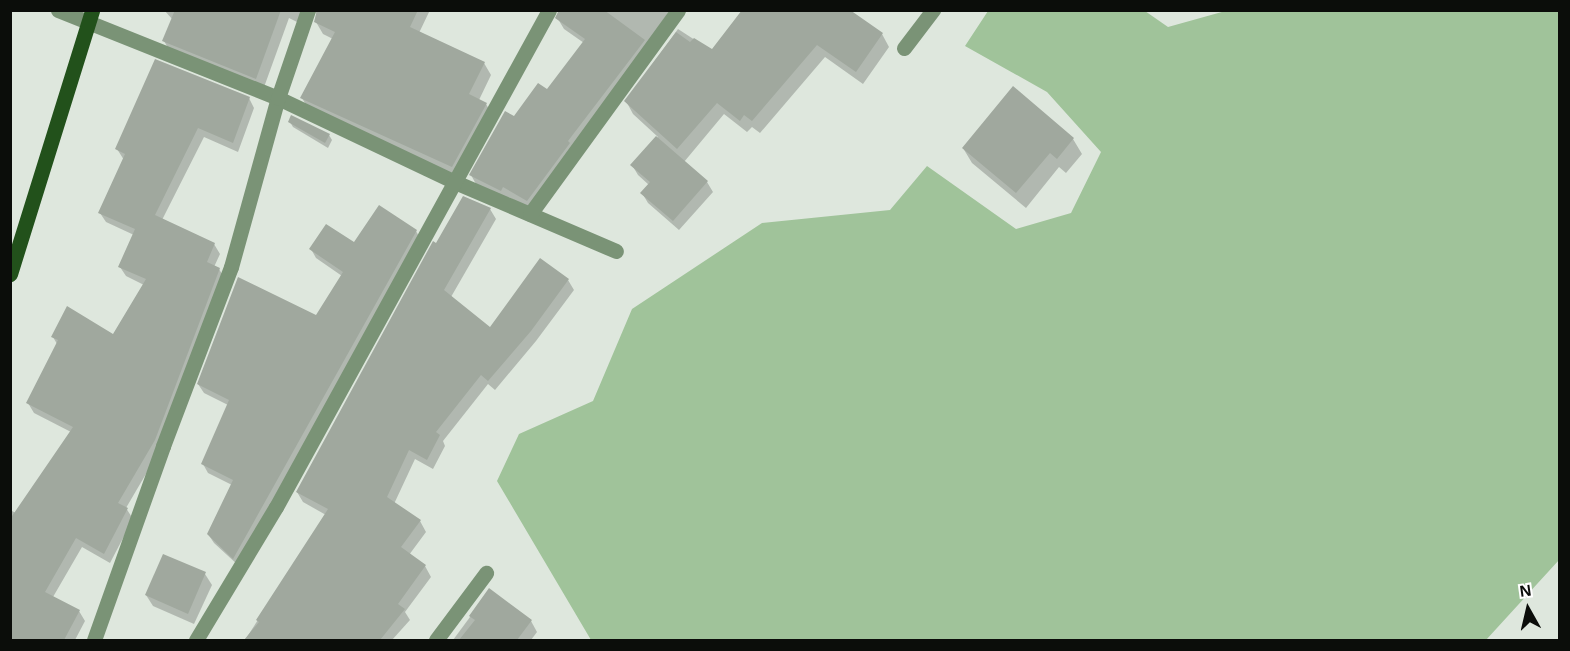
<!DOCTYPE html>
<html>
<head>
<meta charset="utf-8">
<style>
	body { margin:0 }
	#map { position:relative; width:1570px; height:651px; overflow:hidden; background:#dee7dd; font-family:Arial,sans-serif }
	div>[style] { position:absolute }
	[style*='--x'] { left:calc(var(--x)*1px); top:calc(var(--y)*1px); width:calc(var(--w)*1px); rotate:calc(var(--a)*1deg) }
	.green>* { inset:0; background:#a0c39a }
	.shadow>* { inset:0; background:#0003 }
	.building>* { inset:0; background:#a0a89e }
	.minor>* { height:15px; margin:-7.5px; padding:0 7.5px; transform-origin:7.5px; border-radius:7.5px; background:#7a9376 }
	.primary>* { height:15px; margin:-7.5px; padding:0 7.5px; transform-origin:7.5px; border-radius:7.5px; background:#22511b }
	span { translate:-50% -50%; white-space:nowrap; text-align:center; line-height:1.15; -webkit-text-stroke:5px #fff; paint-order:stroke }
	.frame { position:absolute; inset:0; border:12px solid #0b0d0a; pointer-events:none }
	.north { position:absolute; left:1498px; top:579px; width:60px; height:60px; -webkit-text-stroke:4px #fff; paint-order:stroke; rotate:352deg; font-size:16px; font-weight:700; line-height:24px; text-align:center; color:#0b0d0a }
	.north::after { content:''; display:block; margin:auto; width:21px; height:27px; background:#0b0d0a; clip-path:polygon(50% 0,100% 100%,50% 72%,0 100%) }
</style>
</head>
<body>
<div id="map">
	<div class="green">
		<div style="clip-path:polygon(1229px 10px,1559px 11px,1559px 560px,1486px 640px,591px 640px,497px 481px,519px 434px,593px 401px,632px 309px,762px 223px,890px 210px,927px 166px,1016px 229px,1071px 213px,1101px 152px,1047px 92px,965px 46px,988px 11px,1145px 11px,1168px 27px)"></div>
	</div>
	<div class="shadow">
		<div style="clip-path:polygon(164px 10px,430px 10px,419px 33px,484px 63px,491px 75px,479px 100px,486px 104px,493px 116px,459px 178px,309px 110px,302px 98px,333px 39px,323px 34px,316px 22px,318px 13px,309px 14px,303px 25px,289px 18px,263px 90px,171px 53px,164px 41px,173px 20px)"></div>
		<div style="clip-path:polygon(564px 10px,670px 10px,533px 211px,509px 197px,507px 201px,477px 186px,471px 175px,515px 117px,547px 91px,584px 43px,564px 29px,558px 19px)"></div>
		<div style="clip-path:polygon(678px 29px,712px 51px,882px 34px,889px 47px,863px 84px,825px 57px,760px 133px,752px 127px,747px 132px,724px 114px,684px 162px,707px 182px,713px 192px,679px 230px,648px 203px,642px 193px,649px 185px,638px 175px,632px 165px,658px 137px,633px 114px,626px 101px)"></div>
		<div style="clip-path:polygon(249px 98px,254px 108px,238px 152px,204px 137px,162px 220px,214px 244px,220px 254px,214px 267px,219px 269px,225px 279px,160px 450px,126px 508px,133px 519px,110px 563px,82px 547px,53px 597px,79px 611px,85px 621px,75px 640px,10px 640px,10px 510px,16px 513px,71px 432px,34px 413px,28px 403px,57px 344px,53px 337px,113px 336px,144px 285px,126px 276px,120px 267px,134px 235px,106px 222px,100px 213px,124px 160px,117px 149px)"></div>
		<div style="clip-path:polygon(290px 122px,329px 135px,332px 140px,328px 148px,293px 127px)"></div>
		<div style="clip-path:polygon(1073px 139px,1082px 154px,1066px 173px,1059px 167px,1026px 208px,972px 163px,963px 148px)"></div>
		<div style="clip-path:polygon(490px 209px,496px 219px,451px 297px,490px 329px,568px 280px,574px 290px,536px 341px,495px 390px,488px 384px,443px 441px,445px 446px,433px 469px,415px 459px,394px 504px,420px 521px,426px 532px,409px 555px,425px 566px,431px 577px,405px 612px,410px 620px,392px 640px,245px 640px,326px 515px,303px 502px,297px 492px,437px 245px)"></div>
		<div style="clip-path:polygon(416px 231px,421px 240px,239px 566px,214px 543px,208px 534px,232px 485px,208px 473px,203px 464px,228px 405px,204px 393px,198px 384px,316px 317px,342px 276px,316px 258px,311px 249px,354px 244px)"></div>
		<div style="clip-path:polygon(164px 556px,205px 574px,212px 585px,194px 624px,153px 606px,146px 595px)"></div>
		<div style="clip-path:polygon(490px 590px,531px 621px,537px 632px,531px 640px,453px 640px)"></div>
	</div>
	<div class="building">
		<div style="clip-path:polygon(175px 10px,281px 10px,256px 79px,162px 41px)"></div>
		<div style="clip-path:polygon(317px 10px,418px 10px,410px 27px,485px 62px,469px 94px,487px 103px,452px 167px,300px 98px,335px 32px,314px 22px)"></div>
		<div style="clip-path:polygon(559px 10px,604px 10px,645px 40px,568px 141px,570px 143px,527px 201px,503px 187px,501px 191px,469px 175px,505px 111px,514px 116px,538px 83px,547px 89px,585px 39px,555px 18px)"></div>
		<div style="clip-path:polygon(742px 10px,850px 10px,883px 33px,856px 72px,817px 45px,752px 121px,744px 115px,740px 121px,717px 103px,677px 149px,624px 101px,676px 32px,690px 42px,694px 38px,712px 49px)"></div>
		<div style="clip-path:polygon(155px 59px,250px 97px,233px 143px,198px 128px,155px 215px,215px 243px,207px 262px,220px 268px,155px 440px,118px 503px,128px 508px,104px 554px,76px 538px,45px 592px,80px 610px,64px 640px,10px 640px,10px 519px,73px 427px,26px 403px,58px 340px,51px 337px,67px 306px,113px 334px,146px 279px,118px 267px,135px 229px,98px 213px,125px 154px,115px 149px)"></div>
		<div style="clip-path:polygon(1013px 86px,1074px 138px,1057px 159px,1050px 153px,1016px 193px,962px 148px)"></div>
		<div style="clip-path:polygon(291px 115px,330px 134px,325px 143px,288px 122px)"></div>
		<div style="clip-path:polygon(656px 136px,708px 181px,673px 221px,640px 193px,650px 182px,630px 165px)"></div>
		<div style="clip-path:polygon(463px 196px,491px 208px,444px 290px,490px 327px,540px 258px,569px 279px,531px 331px,488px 381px,481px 375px,436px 432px,440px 435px,427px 460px,409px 450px,387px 497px,421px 520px,401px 547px,426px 565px,398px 604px,405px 609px,380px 640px,244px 640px,259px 622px,256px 620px,328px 509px,296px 492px,433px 241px,436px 243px)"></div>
		<div style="clip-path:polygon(379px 205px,417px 230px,233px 559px,207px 534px,233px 480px,201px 464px,229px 400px,197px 384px,238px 277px,316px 315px,343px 272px,309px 249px,326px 224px,354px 242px)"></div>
		<div style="clip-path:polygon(163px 554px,206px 572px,188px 614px,145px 595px)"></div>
		<div style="clip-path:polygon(489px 588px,532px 620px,517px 640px,459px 640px,475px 620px,469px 616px)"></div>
	</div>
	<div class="minor">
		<div style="--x:58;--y:10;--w:237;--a:21.8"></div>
		<div style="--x:278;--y:98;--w:196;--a:25.4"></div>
		<div style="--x:455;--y:182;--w:175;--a:23.2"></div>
		<div style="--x:904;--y:48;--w:48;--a:-52.7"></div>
		<div style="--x:530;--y:214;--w:252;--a:-54"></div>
		<div style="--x:94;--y:640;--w:206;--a:-70.4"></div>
		<div style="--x:163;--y:446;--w:191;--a:-69.2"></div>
		<div style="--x:231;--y:267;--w:175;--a:-74.5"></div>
		<div style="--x:278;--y:98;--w:93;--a:-71.2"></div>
		<div style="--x:196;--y:640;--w:155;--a:-59"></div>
		<div style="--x:276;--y:507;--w:567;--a:-61.22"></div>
		<div style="--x:436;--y:640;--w:84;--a:-53.3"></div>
	</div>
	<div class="primary">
		<div style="--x:10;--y:274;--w:276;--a:-72.7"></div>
	</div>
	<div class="frame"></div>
	<div class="north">N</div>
</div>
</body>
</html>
